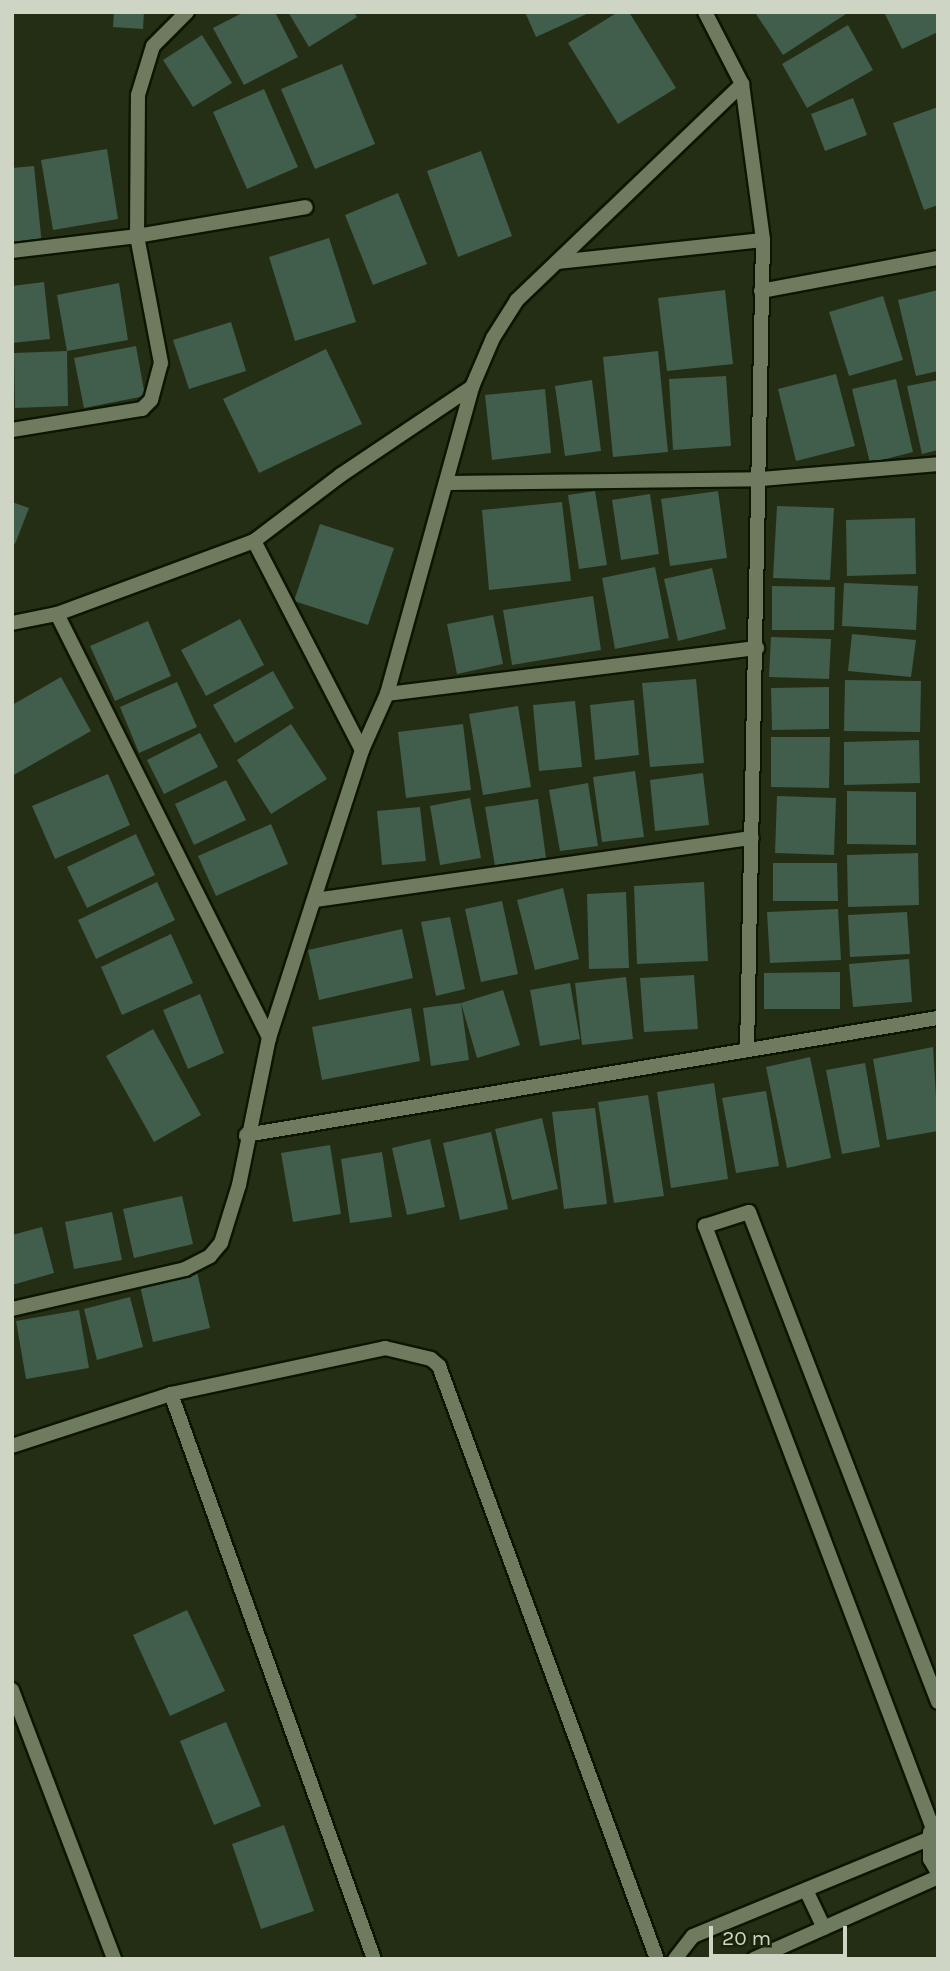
<!DOCTYPE html>
<html>
<head>
<meta charset="utf-8">
<style>
	body { margin:0 }
	#map { position:relative; width:950px; height:1971px; overflow:hidden; background:#242e14; font-family:Karla,sans-serif }
	div>[style] { position:absolute }
	[style*='--x'] { left:calc(var(--x)*1px); top:calc(var(--y)*1px); width:calc(var(--w)*1px); rotate:calc(var(--a)*1deg) }
	.building>* { inset:0; background:#415d4b }
	.roads { filter:drop-shadow(2px 0 #0d1501) drop-shadow(-2px 0 #0d1501) drop-shadow(0 2px #0d1501) drop-shadow(0 -2px #0d1501) }
	.minor>* { height:14px; margin:-7px; padding:0 7px; transform-origin:7px; border-radius:7px; background:#6f7b5f }
	span { translate:-50% -50%; white-space:nowrap; text-align:center; line-height:1.15; -webkit-text-stroke:6px #1a240b; paint-order:stroke }
	.frame { position:absolute; inset:0; border:14px solid #ced5c5; pointer-events:none }
	.scale { position:absolute; left:709px; top:1926px; width:138px; height:32px; box-sizing:border-box; border:4px solid #ced5c5; border-top:0; padding-left:9px; font-size:21px; line-height:24px; white-space:nowrap; color:#ced5c5; -webkit-text-stroke:5px #1a240b; paint-order:stroke }
</style>
</head>
<body>
<div id="map">
	<div class="building">
		<div style="clip-path:polygon(114px 12px,144px 12px,143px 29px,113px 27px)"></div>
		<div style="clip-path:polygon(244px 12px,275px 12px,298px 57px,244px 85px,213px 28px)"></div>
		<div style="clip-path:polygon(288px 12px,354px 12px,357px 17px,309px 47px)"></div>
		<div style="clip-path:polygon(525px 12px,591px 12px,536px 37px)"></div>
		<div style="clip-path:polygon(618px 12px,629px 12px,676px 88px,618px 124px,568px 43px)"></div>
		<div style="clip-path:polygon(759px 12px,849px 12px,783px 55px,756px 14px)"></div>
		<div style="clip-path:polygon(884px 12px,938px 12px,938px 32px,902px 49px)"></div>
		<div style="clip-path:polygon(848px 25px,873px 70px,807px 108px,782px 64px)"></div>
		<div style="clip-path:polygon(202px 35px,232px 83px,193px 107px,163px 60px)"></div>
		<div style="clip-path:polygon(342px 64px,375px 144px,315px 169px,281px 89px)"></div>
		<div style="clip-path:polygon(264px 89px,298px 167px,247px 189px,213px 112px)"></div>
		<div style="clip-path:polygon(853px 98px,867px 135px,825px 151px,811px 114px)"></div>
		<div style="clip-path:polygon(938px 107px,938px 205px,924px 210px,893px 123px)"></div>
		<div style="clip-path:polygon(107px 149px,118px 219px,53px 230px,41px 160px)"></div>
		<div style="clip-path:polygon(481px 151px,512px 236px,458px 257px,427px 171px)"></div>
		<div style="clip-path:polygon(34px 166px,42px 245px,12px 248px,12px 168px)"></div>
		<div style="clip-path:polygon(398px 193px,427px 264px,373px 285px,345px 215px)"></div>
		<div style="clip-path:polygon(329px 238px,356px 322px,295px 341px,269px 257px)"></div>
		<div style="clip-path:polygon(44px 282px,50px 339px,12px 343px,12px 286px)"></div>
		<div style="clip-path:polygon(119px 283px,128px 340px,67px 351px,68px 406px,15px 408px,14px 353px,67px 351px,57px 295px)"></div>
		<div style="clip-path:polygon(725px 290px,733px 364px,667px 371px,658px 298px)"></div>
		<div style="clip-path:polygon(938px 290px,938px 371px,916px 376px,898px 300px)"></div>
		<div style="clip-path:polygon(883px 296px,903px 360px,849px 376px,829px 312px)"></div>
		<div style="clip-path:polygon(231px 322px,246px 371px,189px 389px,173px 340px)"></div>
		<div style="clip-path:polygon(136px 346px,145px 396px,84px 408px,74px 358px)"></div>
		<div style="clip-path:polygon(326px 349px,362px 424px,259px 473px,223px 399px)"></div>
		<div style="clip-path:polygon(658px 351px,668px 452px,613px 457px,603px 357px)"></div>
		<div style="clip-path:polygon(836px 374px,855px 446px,796px 461px,778px 389px)"></div>
		<div style="clip-path:polygon(726px 376px,731px 446px,673px 450px,669px 379px)"></div>
		<div style="clip-path:polygon(896px 379px,913px 452px,870px 463px,852px 389px)"></div>
		<div style="clip-path:polygon(592px 380px,601px 451px,565px 456px,555px 386px)"></div>
		<div style="clip-path:polygon(938px 380px,938px 450px,922px 454px,907px 386px)"></div>
		<div style="clip-path:polygon(545px 389px,551px 453px,492px 460px,485px 395px)"></div>
		<div style="clip-path:polygon(595px 491px,607px 565px,579px 569px,568px 495px)"></div>
		<div style="clip-path:polygon(718px 491px,727px 558px,670px 566px,661px 499px)"></div>
		<div style="clip-path:polygon(650px 494px,659px 554px,621px 560px,612px 500px)"></div>
		<div style="clip-path:polygon(12px 502px,29px 508px,15px 544px,12px 543px)"></div>
		<div style="clip-path:polygon(562px 502px,571px 581px,489px 590px,482px 510px)"></div>
		<div style="clip-path:polygon(777px 506px,834px 508px,830px 580px,773px 578px)"></div>
		<div style="clip-path:polygon(915px 518px,916px 574px,847px 576px,846px 520px)"></div>
		<div style="clip-path:polygon(320px 524px,394px 548px,368px 625px,294px 601px)"></div>
		<div style="clip-path:polygon(655px 567px,669px 638px,615px 649px,602px 578px)"></div>
		<div style="clip-path:polygon(712px 568px,726px 629px,678px 641px,664px 579px)"></div>
		<div style="clip-path:polygon(844px 583px,918px 586px,916px 630px,842px 626px)"></div>
		<div style="clip-path:polygon(772px 586px,835px 587px,834px 630px,772px 630px)"></div>
		<div style="clip-path:polygon(593px 596px,601px 650px,512px 665px,503px 610px)"></div>
		<div style="clip-path:polygon(493px 615px,503px 664px,457px 674px,447px 624px)"></div>
		<div style="clip-path:polygon(240px 619px,264px 665px,206px 696px,181px 650px)"></div>
		<div style="clip-path:polygon(148px 621px,171px 676px,115px 701px,90px 646px)"></div>
		<div style="clip-path:polygon(852px 634px,916px 640px,911px 677px,848px 671px)"></div>
		<div style="clip-path:polygon(771px 637px,831px 639px,829px 679px,769px 677px)"></div>
		<div style="clip-path:polygon(273px 671px,294px 708px,235px 743px,213px 705px)"></div>
		<div style="clip-path:polygon(61px 677px,91px 731px,12px 776px,12px 705px)"></div>
		<div style="clip-path:polygon(696px 679px,704px 763px,650px 767px,642px 683px)"></div>
		<div style="clip-path:polygon(845px 680px,921px 681px,920px 732px,844px 731px)"></div>
		<div style="clip-path:polygon(177px 682px,197px 727px,139px 753px,120px 707px)"></div>
		<div style="clip-path:polygon(829px 687px,829px 729px,772px 730px,771px 688px)"></div>
		<div style="clip-path:polygon(634px 700px,639px 755px,595px 760px,590px 705px)"></div>
		<div style="clip-path:polygon(575px 701px,582px 767px,539px 771px,533px 705px)"></div>
		<div style="clip-path:polygon(518px 706px,531px 787px,483px 795px,469px 714px)"></div>
		<div style="clip-path:polygon(291px 724px,327px 779px,271px 814px,237px 760px)"></div>
		<div style="clip-path:polygon(463px 724px,471px 790px,406px 798px,398px 732px)"></div>
		<div style="clip-path:polygon(200px 733px,218px 767px,164px 794px,147px 760px)"></div>
		<div style="clip-path:polygon(771px 737px,830px 737px,829px 788px,771px 787px)"></div>
		<div style="clip-path:polygon(919px 740px,920px 783px,844px 785px,844px 742px)"></div>
		<div style="clip-path:polygon(635px 771px,644px 837px,602px 842px,593px 777px)"></div>
		<div style="clip-path:polygon(703px 773px,709px 825px,655px 831px,650px 780px)"></div>
		<div style="clip-path:polygon(108px 774px,130px 825px,55px 859px,32px 806px)"></div>
		<div style="clip-path:polygon(226px 780px,246px 820px,194px 845px,175px 804px)"></div>
		<div style="clip-path:polygon(588px 783px,598px 846px,560px 851px,549px 790px)"></div>
		<div style="clip-path:polygon(847px 791px,916px 792px,916px 845px,847px 844px)"></div>
		<div style="clip-path:polygon(777px 796px,836px 798px,834px 855px,775px 853px)"></div>
		<div style="clip-path:polygon(470px 798px,481px 858px,440px 865px,430px 806px)"></div>
		<div style="clip-path:polygon(538px 799px,546px 858px,495px 866px,485px 807px)"></div>
		<div style="clip-path:polygon(420px 807px,426px 861px,382px 865px,377px 811px)"></div>
		<div style="clip-path:polygon(271px 824px,288px 864px,216px 896px,198px 856px)"></div>
		<div style="clip-path:polygon(136px 834px,155px 875px,87px 908px,67px 867px)"></div>
		<div style="clip-path:polygon(918px 853px,919px 905px,848px 907px,847px 855px)"></div>
		<div style="clip-path:polygon(773px 863px,837px 863px,838px 901px,773px 901px)"></div>
		<div style="clip-path:polygon(157px 882px,175px 920px,96px 959px,78px 920px)"></div>
		<div style="clip-path:polygon(704px 882px,708px 961px,637px 964px,634px 886px)"></div>
		<div style="clip-path:polygon(563px 888px,579px 959px,535px 970px,517px 900px)"></div>
		<div style="clip-path:polygon(626px 892px,629px 968px,589px 969px,587px 894px)"></div>
		<div style="clip-path:polygon(502px 901px,518px 974px,481px 982px,465px 909px)"></div>
		<div style="clip-path:polygon(838px 909px,841px 960px,770px 963px,767px 912px)"></div>
		<div style="clip-path:polygon(907px 912px,910px 954px,850px 957px,848px 915px)"></div>
		<div style="clip-path:polygon(450px 917px,465px 989px,436px 996px,421px 922px)"></div>
		<div style="clip-path:polygon(402px 929px,413px 978px,319px 1000px,308px 950px)"></div>
		<div style="clip-path:polygon(171px 934px,193px 983px,122px 1015px,101px 967px)"></div>
		<div style="clip-path:polygon(909px 959px,912px 1002px,853px 1007px,849px 964px)"></div>
		<div style="clip-path:polygon(840px 972px,840px 1009px,764px 1009px,764px 973px)"></div>
		<div style="clip-path:polygon(694px 975px,698px 1029px,644px 1032px,640px 978px)"></div>
		<div style="clip-path:polygon(626px 977px,633px 1039px,582px 1045px,575px 983px)"></div>
		<div style="clip-path:polygon(570px 983px,580px 1039px,540px 1046px,530px 990px)"></div>
		<div style="clip-path:polygon(503px 990px,520px 1045px,477px 1058px,461px 1003px)"></div>
		<div style="clip-path:polygon(200px 994px,224px 1053px,188px 1069px,163px 1010px)"></div>
		<div style="clip-path:polygon(461px 1003px,469px 1060px,431px 1066px,423px 1008px)"></div>
		<div style="clip-path:polygon(411px 1008px,420px 1061px,322px 1080px,312px 1027px)"></div>
		<div style="clip-path:polygon(153px 1029px,201px 1115px,154px 1142px,106px 1056px)"></div>
		<div style="clip-path:polygon(933px 1047px,938px 1131px,887px 1140px,873px 1059px)"></div>
		<div style="clip-path:polygon(810px 1057px,831px 1158px,787px 1168px,766px 1067px)"></div>
		<div style="clip-path:polygon(865px 1063px,880px 1147px,842px 1154px,826px 1070px)"></div>
		<div style="clip-path:polygon(714px 1083px,728px 1179px,671px 1188px,657px 1092px)"></div>
		<div style="clip-path:polygon(766px 1091px,779px 1166px,736px 1173px,722px 1098px)"></div>
		<div style="clip-path:polygon(648px 1095px,664px 1196px,614px 1203px,598px 1102px)"></div>
		<div style="clip-path:polygon(595px 1108px,607px 1204px,564px 1209px,552px 1112px)"></div>
		<div style="clip-path:polygon(542px 1118px,558px 1189px,512px 1200px,495px 1129px)"></div>
		<div style="clip-path:polygon(491px 1132px,508px 1209px,460px 1220px,443px 1143px)"></div>
		<div style="clip-path:polygon(430px 1139px,445px 1207px,407px 1215px,392px 1148px)"></div>
		<div style="clip-path:polygon(330px 1145px,341px 1214px,293px 1222px,281px 1153px)"></div>
		<div style="clip-path:polygon(382px 1152px,392px 1217px,350px 1223px,341px 1159px)"></div>
		<div style="clip-path:polygon(182px 1196px,193px 1244px,134px 1258px,123px 1209px)"></div>
		<div style="clip-path:polygon(112px 1212px,122px 1260px,74px 1269px,65px 1222px)"></div>
		<div style="clip-path:polygon(42px 1227px,54px 1273px,12px 1285px,12px 1235px)"></div>
		<div style="clip-path:polygon(197px 1272px,210px 1328px,153px 1342px,140px 1286px)"></div>
		<div style="clip-path:polygon(130px 1297px,143px 1347px,97px 1360px,84px 1309px)"></div>
		<div style="clip-path:polygon(79px 1310px,89px 1368px,26px 1379px,16px 1321px)"></div>
		<div style="clip-path:polygon(187px 1610px,225px 1691px,170px 1716px,133px 1635px)"></div>
		<div style="clip-path:polygon(226px 1722px,261px 1806px,214px 1825px,180px 1741px)"></div>
		<div style="clip-path:polygon(284px 1825px,314px 1911px,261px 1929px,232px 1844px)"></div>
	</div>
	<div class="roads">
		<div class="minor">
			<div style="--x:705;--y:12;--w:81;--a:62.8"></div>
			<div style="--x:742;--y:84;--w:157;--a:82.3"></div>
			<div style="--x:763;--y:240;--w:810;--a:91.13"></div>
			<div style="--x:12;--y:251;--w:126;--a:-6.8"></div>
			<div style="--x:137;--y:236;--w:141;--a:-89.6"></div>
			<div style="--x:138;--y:95;--w:51;--a:-73"></div>
			<div style="--x:153;--y:46;--w:48;--a:-45"></div>
			<div style="--x:557;--y:262;--w:207;--a:-6.1"></div>
			<div style="--x:761;--y:291;--w:180;--a:-10.6"></div>
			<div style="--x:12;--y:430;--w:132;--a:-9.2"></div>
			<div style="--x:142;--y:409;--w:13;--a:-45"></div>
			<div style="--x:151;--y:400;--w:38;--a:-75"></div>
			<div style="--x:161;--y:363;--w:129;--a:-100.7"></div>
			<div style="--x:137;--y:236;--w:171;--a:-9.7"></div>
			<div style="--x:448;--y:483;--w:313;--a:-0.7"></div>
			<div style="--x:761;--y:479;--w:178;--a:-4.8"></div>
			<div style="--x:254;--y:541;--w:235;--a:62.7"></div>
			<div style="--x:57;--y:614;--w:474;--a:63.4"></div>
			<div style="--x:12;--y:623;--w:46;--a:-11.3"></div>
			<div style="--x:57;--y:614;--w:210;--a:-20.3"></div>
			<div style="--x:254;--y:541;--w:109;--a:-37.2"></div>
			<div style="--x:341;--y:475;--w:158;--a:-33.9"></div>
			<div style="--x:387;--y:694;--w:373;--a:-7.1"></div>
			<div style="--x:315;--y:900;--w:441;--a:-8.1"></div>
			<div style="--x:246;--y:1135;--w:702;--a:-9.6"></div>
			<div style="--x:12;--y:1309;--w:178;--a:-13"></div>
			<div style="--x:185;--y:1269;--w:28;--a:-27"></div>
			<div style="--x:210;--y:1256;--w:17;--a:-50"></div>
			<div style="--x:221;--y:1243;--w:61;--a:-72.8"></div>
			<div style="--x:239;--y:1185;--w:150;--a:-78.5"></div>
			<div style="--x:269;--y:1038;--w:303;--a:-72.1"></div>
			<div style="--x:362;--y:750;--w:61;--a:-65.9"></div>
			<div style="--x:387;--y:694;--w:319;--a:-74.5"></div>
			<div style="--x:472;--y:387;--w:53;--a:-66.8"></div>
			<div style="--x:493;--y:338;--w:45;--a:-57.7"></div>
			<div style="--x:517;--y:300;--w:312;--a:-43.8"></div>
			<div style="--x:171;--y:1394;--w:600;--a:70.24"></div>
			<div style="--x:12;--y:1446;--w:167;--a:-18.1"></div>
			<div style="--x:171;--y:1394;--w:219;--a:-12.1"></div>
			<div style="--x:385;--y:1348;--w:47;--a:13.4"></div>
			<div style="--x:431;--y:1359;--w:11;--a:41"></div>
			<div style="--x:439;--y:1366;--w:632;--a:69.82"></div>
			<div style="--x:12;--y:1690;--w:288;--a:69.2"></div>
			<div style="--x:932;--y:1826;--w:642;--a:-110.72"></div>
			<div style="--x:705;--y:1226;--w:46;--a:-17.7"></div>
			<div style="--x:749;--y:1212;--w:525;--a:68.91"></div>
			<div style="--x:930;--y:1832;--w:27;--a:90"></div>
			<div style="--x:930;--y:1859;--w:16;--a:60"></div>
			<div style="--x:806;--y:1890;--w:42;--a:64.7"></div>
			<div style="--x:675;--y:1959;--w:29;--a:-52"></div>
			<div style="--x:693;--y:1936;--w:254;--a:-22.4"></div>
			<div style="--x:754;--y:1959;--w:201;--a:-24"></div>
		</div>
	</div>
	<div class="frame"></div>
	<div class="scale">20 m</div>
</div>
</body>
</html>
